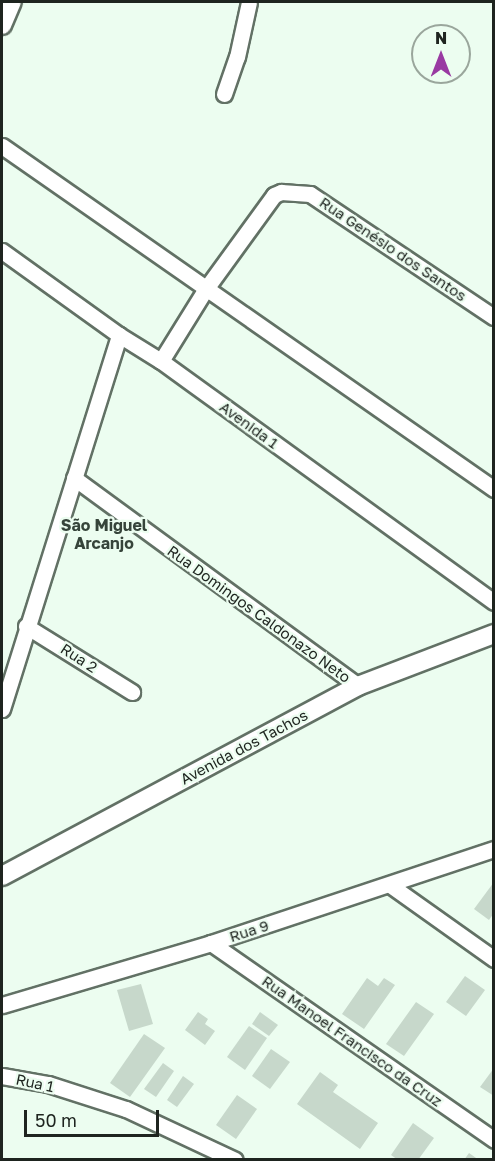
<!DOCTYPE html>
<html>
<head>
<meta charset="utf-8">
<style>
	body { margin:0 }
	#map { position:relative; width:495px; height:1161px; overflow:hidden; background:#ecfdf0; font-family:"Golos Text",sans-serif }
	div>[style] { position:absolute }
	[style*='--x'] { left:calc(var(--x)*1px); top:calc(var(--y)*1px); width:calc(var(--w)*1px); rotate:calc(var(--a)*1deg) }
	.building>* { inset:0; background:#c7d8cb }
	.roads { filter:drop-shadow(2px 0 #627165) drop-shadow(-2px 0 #627165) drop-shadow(0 2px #627165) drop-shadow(0 -2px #627165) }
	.minor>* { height:15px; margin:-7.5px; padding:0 7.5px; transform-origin:7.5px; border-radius:7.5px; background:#fff }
	.tertiary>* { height:18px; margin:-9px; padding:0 9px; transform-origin:9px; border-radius:9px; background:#fff }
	span { translate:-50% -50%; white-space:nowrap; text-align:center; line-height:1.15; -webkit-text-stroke:4.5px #ecfdf0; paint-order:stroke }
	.street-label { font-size:15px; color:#1e241f }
	.neighbourhood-label { font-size:16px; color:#36443a; font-weight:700 }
	.frame { position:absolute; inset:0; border:3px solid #1e241f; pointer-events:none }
	.north { position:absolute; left:411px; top:24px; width:60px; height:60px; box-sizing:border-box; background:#ecfdf0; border:2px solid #9aa69c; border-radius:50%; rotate:0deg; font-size:16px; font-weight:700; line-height:24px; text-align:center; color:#1e241f }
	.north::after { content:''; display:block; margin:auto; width:21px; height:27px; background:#993aa2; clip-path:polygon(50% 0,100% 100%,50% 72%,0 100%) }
	.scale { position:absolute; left:24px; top:1110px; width:135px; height:27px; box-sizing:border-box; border:3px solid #1e241f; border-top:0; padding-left:8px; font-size:18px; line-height:21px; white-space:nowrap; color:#1e241f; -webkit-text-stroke:4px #ecfdf0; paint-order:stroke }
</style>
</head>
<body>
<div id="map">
	<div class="building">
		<div style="clip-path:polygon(494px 882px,494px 913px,489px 920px,474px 909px)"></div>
		<div style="clip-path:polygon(465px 976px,485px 990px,466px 1016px,446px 1002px)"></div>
		<div style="clip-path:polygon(367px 978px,378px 986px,384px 978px,395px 985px,364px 1029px,342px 1014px)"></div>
		<div style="clip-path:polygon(141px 984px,153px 1024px,129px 1031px,117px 990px)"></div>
		<div style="clip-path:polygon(416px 1002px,434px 1014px,404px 1056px,386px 1044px)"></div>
		<div style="clip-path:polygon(198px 1012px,208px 1019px,205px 1024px,215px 1031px,205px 1045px,185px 1030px)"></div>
		<div style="clip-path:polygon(260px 1012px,278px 1025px,269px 1036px,252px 1024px)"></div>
		<div style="clip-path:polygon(249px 1026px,267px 1038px,245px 1070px,227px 1057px)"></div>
		<div style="clip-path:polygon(144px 1034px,165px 1048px,130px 1097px,110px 1083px)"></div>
		<div style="clip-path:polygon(271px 1049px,290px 1062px,270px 1089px,252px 1076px)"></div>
		<div style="clip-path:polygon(163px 1063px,174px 1071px,156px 1097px,144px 1089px)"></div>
		<div style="clip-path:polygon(494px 1068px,494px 1096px,480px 1087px)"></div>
		<div style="clip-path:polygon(320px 1072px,338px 1085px,333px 1092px,378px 1123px,360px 1149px,297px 1104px)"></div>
		<div style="clip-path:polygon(183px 1076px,194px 1084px,177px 1107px,167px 1100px)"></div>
		<div style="clip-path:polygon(237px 1095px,257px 1109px,236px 1139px,216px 1125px)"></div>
		<div style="clip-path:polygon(413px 1123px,434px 1138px,418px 1160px,398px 1160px,391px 1155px)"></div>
		<div style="clip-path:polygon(469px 1153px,479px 1160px,464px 1160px)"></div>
	</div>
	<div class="roads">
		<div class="minor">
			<div style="--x:224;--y:94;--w:39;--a:-71"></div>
			<div style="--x:237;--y:57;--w:56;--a:-77.7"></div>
			<div style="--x:2;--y:146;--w:600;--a:34.88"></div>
			<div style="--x:2;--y:251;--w:144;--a:35.7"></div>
			<div style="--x:119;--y:335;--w:49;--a:31.8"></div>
			<div style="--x:161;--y:361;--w:411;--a:35.9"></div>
			<div style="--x:161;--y:361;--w:84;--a:-58.2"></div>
			<div style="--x:205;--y:290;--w:117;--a:-54"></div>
			<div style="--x:274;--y:195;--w:8;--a:-23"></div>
			<div style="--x:281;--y:192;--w:29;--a:4"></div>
			<div style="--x:310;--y:194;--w:221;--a:33.8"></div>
			<div style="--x:74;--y:478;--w:352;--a:36.2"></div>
			<div style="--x:26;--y:626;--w:125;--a:31.9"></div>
			<div style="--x:2;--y:709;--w:392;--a:-72.6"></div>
			<div style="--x:390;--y:885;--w:128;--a:35.4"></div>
			<div style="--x:211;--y:943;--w:345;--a:34.8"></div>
			<div style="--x:2;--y:1005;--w:218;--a:-16.5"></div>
			<div style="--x:211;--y:943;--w:298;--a:-18.4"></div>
			<div style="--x:2;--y:1076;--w:47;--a:9.9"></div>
			<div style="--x:48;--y:1084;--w:82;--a:17.8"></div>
			<div style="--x:126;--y:1109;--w:120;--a:25.1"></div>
		</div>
		<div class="tertiary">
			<div style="--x:2;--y:25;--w:25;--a:-67"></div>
			<div style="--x:2;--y:876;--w:404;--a:-28.1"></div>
			<div style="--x:358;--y:686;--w:146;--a:-20.9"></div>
		</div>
	</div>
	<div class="street-label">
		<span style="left:393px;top:249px;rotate:34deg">Rua Genésio dos Santos</span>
		<span style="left:249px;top:425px;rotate:36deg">Avenida 1</span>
		<span style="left:259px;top:614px;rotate:36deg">Rua Domingos Caldonazo Neto</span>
		<span style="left:79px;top:658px;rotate:33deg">Rua 2</span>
		<span style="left:244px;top:747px;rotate:-28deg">Avenida dos Tachos</span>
		<span style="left:249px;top:931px;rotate:-18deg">Rua 9</span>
		<span style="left:352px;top:1041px;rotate:35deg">Rua Manoel Francisco da Cruz</span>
		<span style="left:35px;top:1083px;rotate:12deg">Rua 1</span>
	</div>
	<div class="neighbourhood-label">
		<span style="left:104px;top:534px">São Miguel<br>Arcanjo</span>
	</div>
	<div class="frame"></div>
	<div class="north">N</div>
	<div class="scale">50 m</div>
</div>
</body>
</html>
